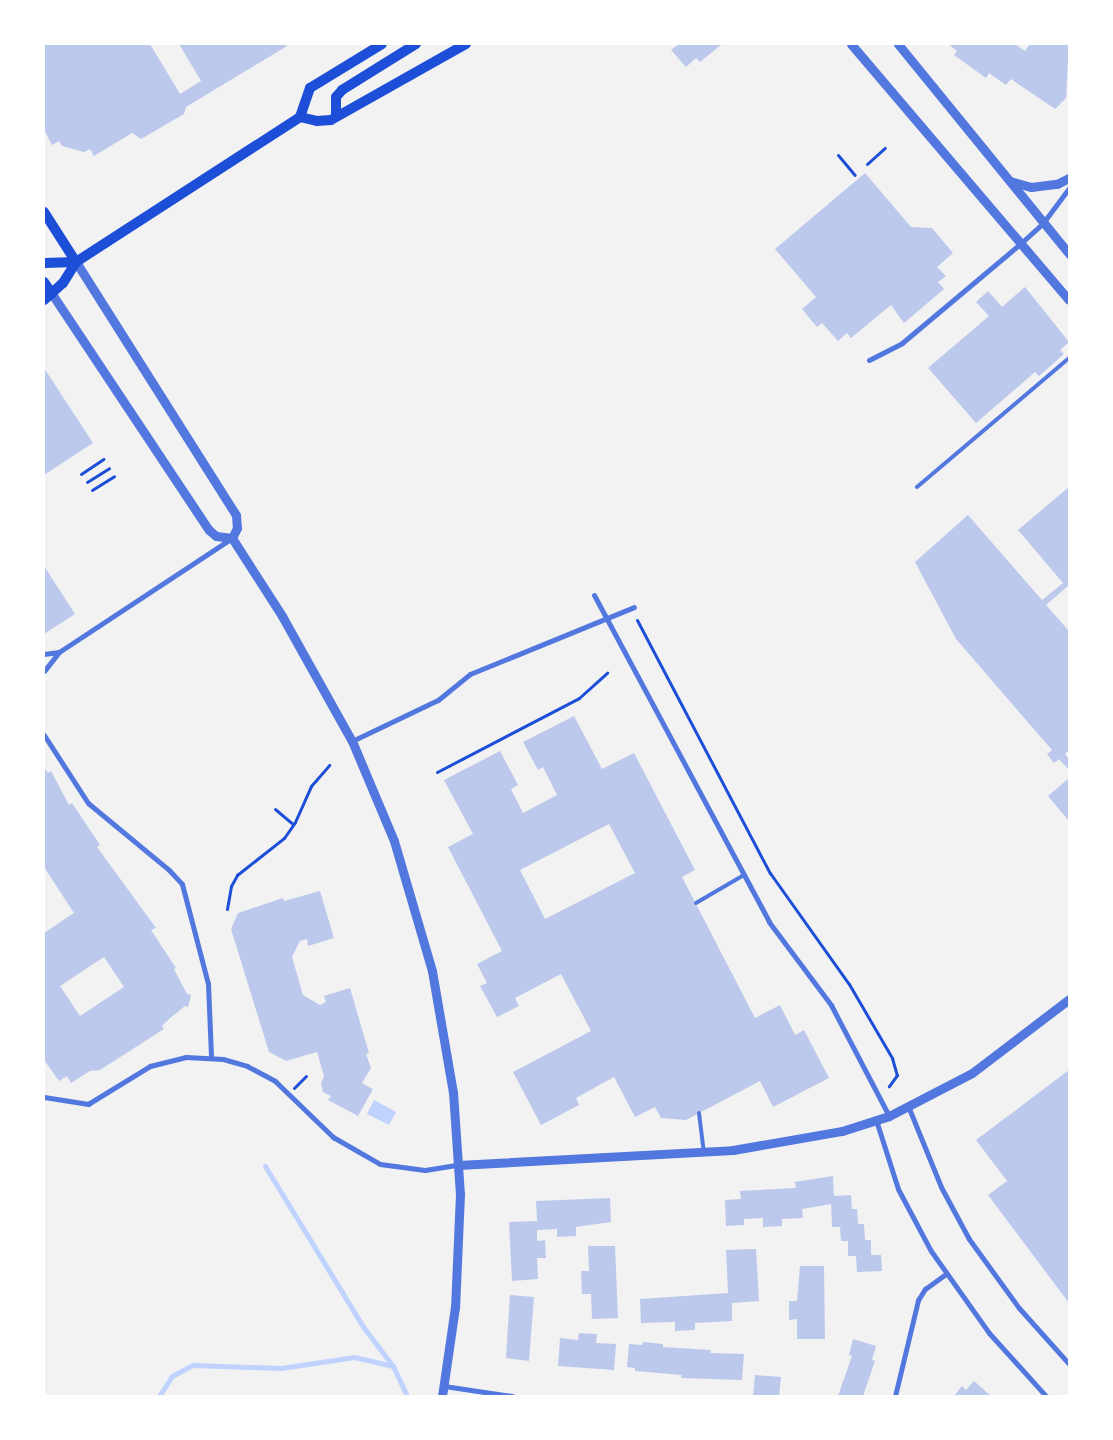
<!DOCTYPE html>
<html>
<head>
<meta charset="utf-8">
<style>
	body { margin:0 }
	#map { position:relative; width:1113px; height:1440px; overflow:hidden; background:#f2f2f2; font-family:"Zilla Slab",serif }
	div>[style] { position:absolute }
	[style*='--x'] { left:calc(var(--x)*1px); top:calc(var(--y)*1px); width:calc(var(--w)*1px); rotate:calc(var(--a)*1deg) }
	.water>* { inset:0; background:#bfd3fe }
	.stream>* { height:5px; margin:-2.5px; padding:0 2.5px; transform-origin:2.5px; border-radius:2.5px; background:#bfd3fe }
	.building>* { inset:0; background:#bdc9ec }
	.path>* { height:3px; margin:-1.5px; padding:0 1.5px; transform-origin:1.5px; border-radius:1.5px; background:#1d4ed8 }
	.service>* { height:4px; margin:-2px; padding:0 2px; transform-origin:2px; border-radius:2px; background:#5277de }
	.minor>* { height:5px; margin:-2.5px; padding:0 2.5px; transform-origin:2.5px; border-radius:2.5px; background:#5277de }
	.tertiary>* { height:9px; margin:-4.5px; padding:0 4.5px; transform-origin:4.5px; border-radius:4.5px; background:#5277de }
	.secondary>* { height:10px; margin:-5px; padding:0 5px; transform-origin:5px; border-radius:5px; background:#1d4ed8 }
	span { translate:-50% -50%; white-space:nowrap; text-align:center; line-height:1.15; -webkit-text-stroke:4.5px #fff; paint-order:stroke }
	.frame { position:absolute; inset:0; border:45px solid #fff; pointer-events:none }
</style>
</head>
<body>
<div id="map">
	<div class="water">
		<div style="clip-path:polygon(374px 1100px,396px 1112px,389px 1125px,367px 1114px)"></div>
	</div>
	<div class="stream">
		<div style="--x:265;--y:1166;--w:190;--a:58.6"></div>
		<div style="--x:364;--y:1328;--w:48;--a:52.7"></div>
		<div style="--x:393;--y:1366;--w:33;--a:65"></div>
		<div style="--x:159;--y:1396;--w:24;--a:-57"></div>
		<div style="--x:172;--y:1376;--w:24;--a:-28"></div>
		<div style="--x:193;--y:1365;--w:88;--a:2"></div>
		<div style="--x:281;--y:1368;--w:74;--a:-8.6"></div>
		<div style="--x:354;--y:1357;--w:40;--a:13"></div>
	</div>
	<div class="building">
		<div style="clip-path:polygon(44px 44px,150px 44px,180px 94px,201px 81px,179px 44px,285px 44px,287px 46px,186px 107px,184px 114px,141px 139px,132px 133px,94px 156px,90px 149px,84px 152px,62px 146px,59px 141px,52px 145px,44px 130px)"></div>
		<div style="clip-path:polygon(679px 44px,722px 44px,700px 62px,696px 58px,686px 67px,671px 50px)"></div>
		<div style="clip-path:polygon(948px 44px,1015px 44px,1025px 51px,1030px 44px,1069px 44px,1066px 98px,1055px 109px,1011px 79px,1006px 85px,989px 73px,986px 78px,954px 55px,957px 51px)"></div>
		<div style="clip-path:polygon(865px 173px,911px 227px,932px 228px,953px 253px,937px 267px,946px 276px,938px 282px,944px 289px,904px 323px,891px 305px,851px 338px,847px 333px,838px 341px,822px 323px,817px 327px,802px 309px,816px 297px,775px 249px)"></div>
		<div style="clip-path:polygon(1025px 287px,1069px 342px,1060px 350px,1064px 354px,1039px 376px,1035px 372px,976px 423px,928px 368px,989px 316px,976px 302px,988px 291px,1002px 307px)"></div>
		<div style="clip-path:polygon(44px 368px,93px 443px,44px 475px)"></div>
		<div style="clip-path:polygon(1069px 487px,1069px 585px,1046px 605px,1069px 631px,1069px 750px,1065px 754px,1069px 759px,1069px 770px,1059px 759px,1054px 763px,1047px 754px,1052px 750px,956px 639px,915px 562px,968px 515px,1042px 600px,1063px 583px,1018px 530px)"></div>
		<div style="clip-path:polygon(44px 566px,75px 614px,44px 634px)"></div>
		<div style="clip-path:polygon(evenodd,574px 716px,602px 769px,634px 753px,695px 870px,682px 877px,755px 1018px,780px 1005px,795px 1035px,804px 1030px,829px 1078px,773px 1107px,760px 1081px,686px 1120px,661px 1118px,655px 1107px,635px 1117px,614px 1077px,576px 1098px,579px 1105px,541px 1125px,513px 1072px,591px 1031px,561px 974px,515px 998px,519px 1006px,497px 1017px,480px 986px,487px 983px,477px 964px,502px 951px,448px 847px,473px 834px,444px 780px,500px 751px,518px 785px,511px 789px,523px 813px,557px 795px,543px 767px,538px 770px,523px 742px,574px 716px,609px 824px,635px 873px,545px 919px,520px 870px,609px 824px)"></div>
		<div style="clip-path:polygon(evenodd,44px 767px,48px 773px,51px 771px,69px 805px,72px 803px,100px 845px,97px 847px,156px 928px,151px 930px,176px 968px,174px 969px,187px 994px,191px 995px,188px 1007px,185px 1006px,169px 1019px,162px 1026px,164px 1029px,100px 1070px,90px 1071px,71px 1083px,67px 1076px,59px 1081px,44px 1060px,44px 933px,74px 913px,44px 867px,44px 767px,104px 957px,124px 987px,80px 1016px,60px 986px,104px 957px)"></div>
		<div style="clip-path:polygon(1069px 778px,1069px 821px,1048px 796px)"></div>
		<div style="clip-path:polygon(320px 891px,334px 938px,308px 946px,307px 939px,300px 941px,292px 957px,303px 995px,320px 1005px,326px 1002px,324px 996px,350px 988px,369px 1053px,366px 1054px,371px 1068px,362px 1083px,373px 1089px,358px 1116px,328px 1100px,331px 1096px,323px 1092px,321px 1083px,324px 1076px,317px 1052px,286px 1061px,269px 1052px,231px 929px,238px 913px,283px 898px,284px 901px)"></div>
		<div style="clip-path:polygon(1069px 1070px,1069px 1303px,988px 1195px,1007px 1181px,976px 1140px)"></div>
		<div style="clip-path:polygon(833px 1176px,834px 1196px,851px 1195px,852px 1209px,857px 1209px,858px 1224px,864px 1224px,865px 1240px,871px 1240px,871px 1255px,881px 1255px,882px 1271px,857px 1272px,856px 1256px,848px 1256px,848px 1241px,841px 1241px,840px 1227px,832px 1227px,831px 1204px,802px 1209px,803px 1218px,782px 1219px,782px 1226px,763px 1227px,763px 1218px,744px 1219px,744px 1225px,726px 1226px,725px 1200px,741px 1199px,740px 1191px,796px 1188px,795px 1182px)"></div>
		<div style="clip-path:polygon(610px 1198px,611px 1222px,576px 1227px,576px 1236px,557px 1237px,557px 1229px,537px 1230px,537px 1241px,545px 1240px,546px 1258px,537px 1258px,538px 1279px,512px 1281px,509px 1222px,537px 1221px,536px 1201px)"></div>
		<div style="clip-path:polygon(588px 1246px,615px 1246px,618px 1318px,592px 1319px,591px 1294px,582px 1294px,581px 1271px,589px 1271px)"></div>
		<div style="clip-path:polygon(756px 1249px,759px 1301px,732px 1303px,732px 1321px,695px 1323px,695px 1330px,675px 1331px,675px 1322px,641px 1323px,640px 1299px,728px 1293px,726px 1250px)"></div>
		<div style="clip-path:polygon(800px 1266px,824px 1266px,825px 1339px,797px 1339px,797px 1319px,789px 1320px,789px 1301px,797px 1301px)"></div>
		<div style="clip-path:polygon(510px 1295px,534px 1297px,529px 1361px,506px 1358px)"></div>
		<div style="clip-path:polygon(579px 1333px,597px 1334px,596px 1343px,616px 1344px,614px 1370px,558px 1366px,560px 1338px,578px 1340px)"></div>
		<div style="clip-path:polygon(853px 1339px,876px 1346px,872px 1360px,875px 1361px,863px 1396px,838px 1396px,852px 1356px,849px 1355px)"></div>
		<div style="clip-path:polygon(643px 1342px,663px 1344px,663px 1347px,711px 1350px,710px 1353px,744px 1354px,742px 1380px,681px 1378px,682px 1375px,635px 1371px,635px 1368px,627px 1367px,629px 1344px,642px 1345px)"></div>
		<div style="clip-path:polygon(755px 1375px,781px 1377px,779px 1396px,753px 1396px)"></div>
		<div style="clip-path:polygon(974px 1381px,991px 1396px,954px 1396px,962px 1386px,966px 1390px)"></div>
	</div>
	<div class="path">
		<div style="--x:838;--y:155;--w:26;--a:50"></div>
		<div style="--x:867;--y:164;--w:24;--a:-42"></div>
		<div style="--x:81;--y:474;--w:27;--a:-34"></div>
		<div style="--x:87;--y:482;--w:26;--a:-32"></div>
		<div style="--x:92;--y:490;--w:26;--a:-32"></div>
		<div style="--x:637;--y:620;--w:286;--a:62.3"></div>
		<div style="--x:770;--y:873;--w:136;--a:54.6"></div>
		<div style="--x:849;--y:984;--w:86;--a:59.8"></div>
		<div style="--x:892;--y:1058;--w:18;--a:74"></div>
		<div style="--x:897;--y:1075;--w:14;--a:126"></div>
		<div style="--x:437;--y:772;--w:160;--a:-27.5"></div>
		<div style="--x:579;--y:698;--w:38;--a:-42"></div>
		<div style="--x:275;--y:809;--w:23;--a:40"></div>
		<div style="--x:227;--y:909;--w:23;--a:-80"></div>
		<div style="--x:231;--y:886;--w:13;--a:-61"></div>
		<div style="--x:237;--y:875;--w:60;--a:-38.2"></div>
		<div style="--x:284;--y:838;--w:19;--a:-55"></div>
		<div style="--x:295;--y:822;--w:39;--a:-66"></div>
		<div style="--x:311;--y:786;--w:28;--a:-49"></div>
		<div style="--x:294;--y:1088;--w:17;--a:-45"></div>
	</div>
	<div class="service">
		<div style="--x:917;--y:487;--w:199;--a:-40.3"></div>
		<div style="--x:696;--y:903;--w:56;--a:-30.3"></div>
		<div style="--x:699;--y:1113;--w:39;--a:83"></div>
	</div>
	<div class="minor">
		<div style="--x:869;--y:360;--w:37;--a:-27"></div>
		<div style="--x:902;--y:343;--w:155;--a:-40"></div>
		<div style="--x:1021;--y:243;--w:30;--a:-42"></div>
		<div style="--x:1043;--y:223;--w:44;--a:-53.4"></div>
		<div style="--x:594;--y:595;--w:371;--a:61.8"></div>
		<div style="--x:769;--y:922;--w:104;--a:53.2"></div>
		<div style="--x:831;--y:1005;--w:125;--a:62.4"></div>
		<div style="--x:59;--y:652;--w:207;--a:-33.4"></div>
		<div style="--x:44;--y:654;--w:15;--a:-8"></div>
		<div style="--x:59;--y:652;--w:24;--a:128"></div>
		<div style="--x:44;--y:735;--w:81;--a:57.1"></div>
		<div style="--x:88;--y:803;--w:105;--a:39.6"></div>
		<div style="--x:169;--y:870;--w:19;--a:47"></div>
		<div style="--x:182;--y:884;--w:103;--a:75.4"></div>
		<div style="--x:208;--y:984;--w:73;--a:87.6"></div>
		<div style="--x:352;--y:741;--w:95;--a:-25.5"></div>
		<div style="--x:438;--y:700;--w:41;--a:-39.1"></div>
		<div style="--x:470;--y:674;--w:177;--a:-22.2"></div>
		<div style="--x:44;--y:1097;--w:45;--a:9"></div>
		<div style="--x:88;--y:1104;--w:73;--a:-31.5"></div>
		<div style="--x:150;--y:1066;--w:37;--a:-14"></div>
		<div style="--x:186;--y:1057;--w:37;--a:3"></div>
		<div style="--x:223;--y:1059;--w:25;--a:16"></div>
		<div style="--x:247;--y:1066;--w:32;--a:28"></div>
		<div style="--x:275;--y:1081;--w:81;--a:44"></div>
		<div style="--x:333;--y:1137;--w:54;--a:29.9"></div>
		<div style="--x:380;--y:1164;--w:45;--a:7.6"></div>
		<div style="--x:425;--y:1170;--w:33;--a:-9"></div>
		<div style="--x:908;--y:1106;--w:87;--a:67.8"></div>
		<div style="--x:941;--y:1187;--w:59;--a:61.7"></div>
		<div style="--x:969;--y:1239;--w:85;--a:54.1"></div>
		<div style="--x:1019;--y:1308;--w:75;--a:48.2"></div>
		<div style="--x:876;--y:1120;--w:72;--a:72.3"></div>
		<div style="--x:898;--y:1189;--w:70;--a:62"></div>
		<div style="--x:931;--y:1251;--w:100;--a:54.7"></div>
		<div style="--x:989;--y:1333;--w:85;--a:47.9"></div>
		<div style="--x:444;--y:1386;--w:69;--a:8.4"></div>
		<div style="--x:895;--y:1396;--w:99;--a:-76.5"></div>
		<div style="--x:918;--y:1300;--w:13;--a:-58"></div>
		<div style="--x:925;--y:1289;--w:26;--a:-36"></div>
	</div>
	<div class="tertiary">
		<div style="--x:851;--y:44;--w:336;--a:49.6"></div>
		<div style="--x:898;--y:44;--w:271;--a:50.8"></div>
		<div style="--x:1010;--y:181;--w:22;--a:16"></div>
		<div style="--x:1031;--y:187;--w:26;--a:-7"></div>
		<div style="--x:1057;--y:184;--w:13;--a:-27"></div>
		<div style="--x:76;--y:262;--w:299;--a:57.7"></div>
		<div style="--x:236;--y:515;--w:13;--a:86"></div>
		<div style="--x:237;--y:528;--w:11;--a:117"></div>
		<div style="--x:52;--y:294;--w:283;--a:56.4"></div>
		<div style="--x:209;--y:530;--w:9;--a:41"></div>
		<div style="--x:216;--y:536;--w:16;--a:7"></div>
		<div style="--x:232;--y:538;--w:93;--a:57.3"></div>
		<div style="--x:282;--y:616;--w:143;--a:60.8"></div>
		<div style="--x:352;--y:741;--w:108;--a:67.2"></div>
		<div style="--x:394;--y:841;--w:135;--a:73.7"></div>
		<div style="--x:432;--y:971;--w:123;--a:80.2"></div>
		<div style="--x:453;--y:1092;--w:102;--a:86.1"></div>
		<div style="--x:460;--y:1194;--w:113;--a:92.5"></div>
		<div style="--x:455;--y:1307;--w:90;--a:98.3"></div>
		<div style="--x:458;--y:1165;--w:275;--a:-3.1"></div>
		<div style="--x:733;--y:1150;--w:111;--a:-9.9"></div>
		<div style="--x:842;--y:1131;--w:49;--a:-17.7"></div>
		<div style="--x:889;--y:1116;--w:93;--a:-27.4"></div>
		<div style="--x:972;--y:1073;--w:122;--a:-37.3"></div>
	</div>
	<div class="secondary">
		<div style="--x:336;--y:116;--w:19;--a:-90"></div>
		<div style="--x:336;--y:97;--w:9;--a:-49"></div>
		<div style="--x:342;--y:90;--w:87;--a:-31.9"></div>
		<div style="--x:300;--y:117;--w:17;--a:13"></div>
		<div style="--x:317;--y:121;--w:14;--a:-4"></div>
		<div style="--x:331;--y:120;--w:155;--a:-29.4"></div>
		<div style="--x:300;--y:117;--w:31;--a:-71"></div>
		<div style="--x:310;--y:88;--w:84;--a:-31.4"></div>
		<div style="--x:44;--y:212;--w:59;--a:57.4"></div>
		<div style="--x:44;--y:263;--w:32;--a:-2"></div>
		<div style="--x:44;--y:282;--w:14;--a:56"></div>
		<div style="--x:44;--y:300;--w:25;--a:-42"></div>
		<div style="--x:63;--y:283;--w:25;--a:-58"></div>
		<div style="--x:76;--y:262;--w:267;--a:-32.9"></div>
	</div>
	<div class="frame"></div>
</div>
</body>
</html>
